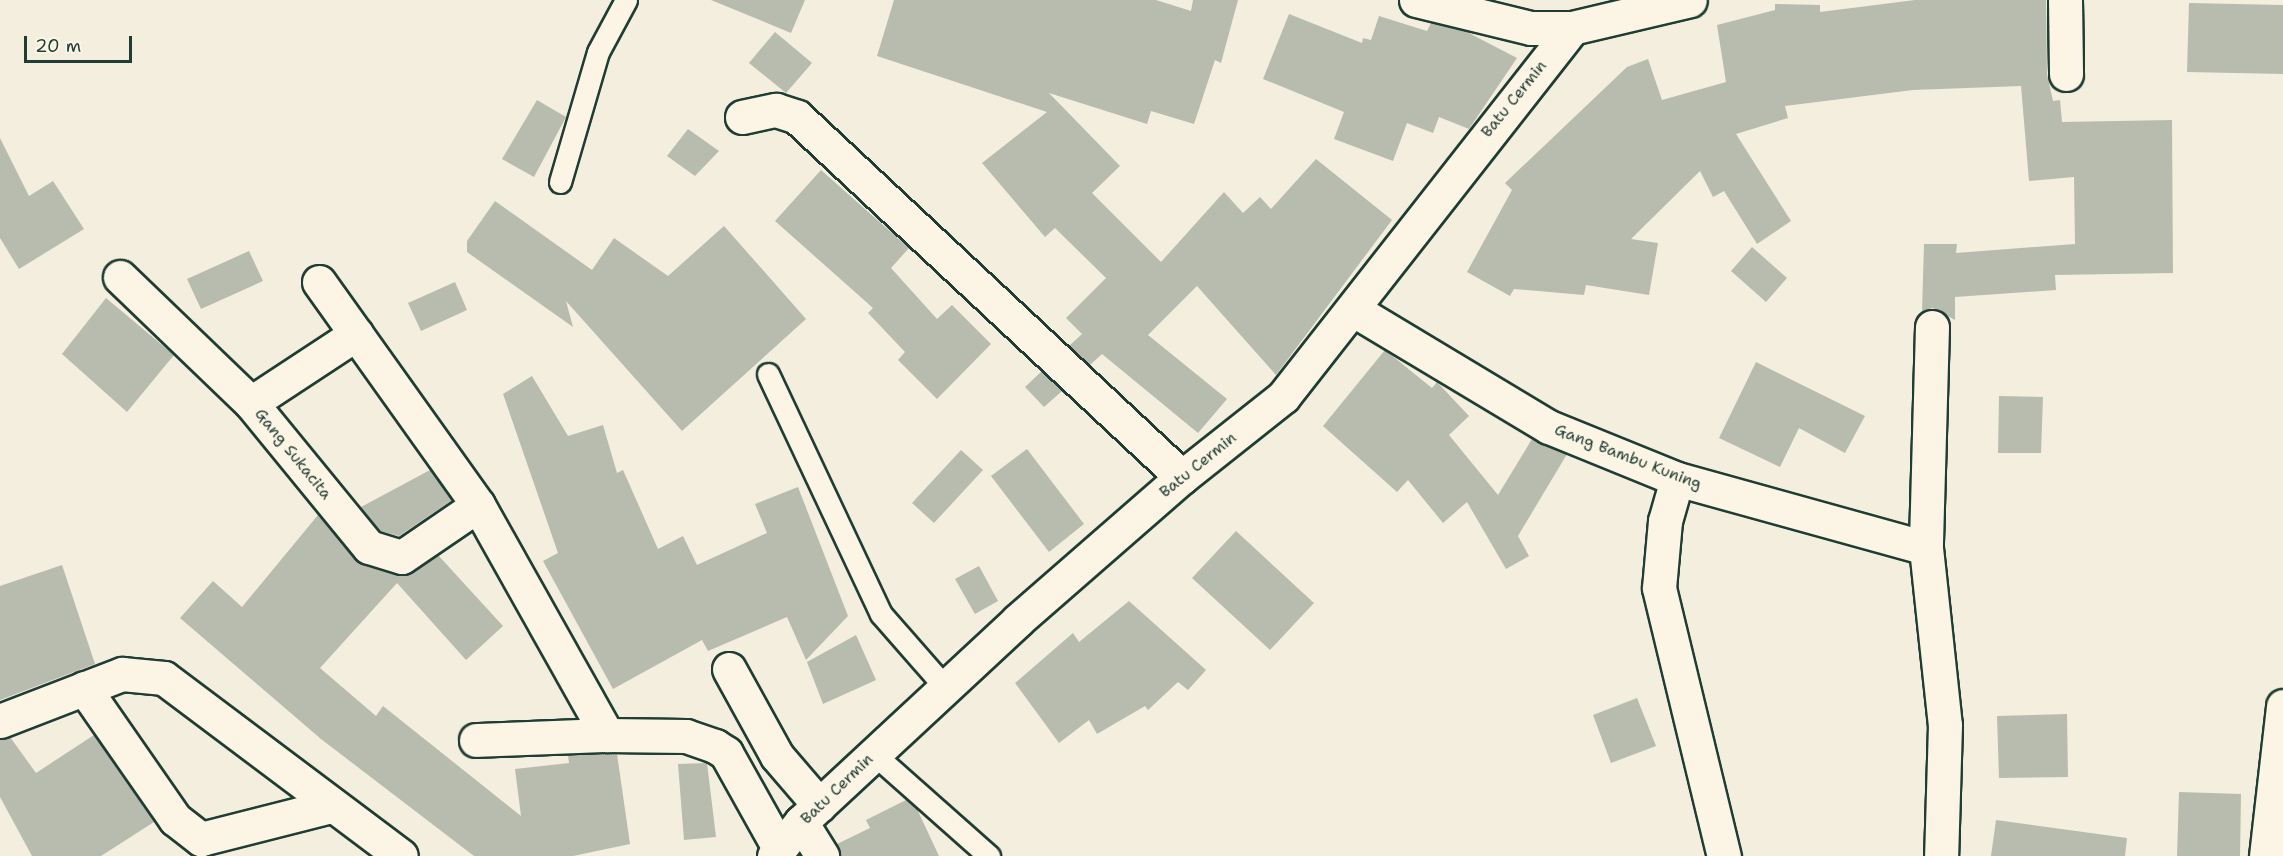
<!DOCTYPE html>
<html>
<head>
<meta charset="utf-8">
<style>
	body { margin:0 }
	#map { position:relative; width:2283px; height:856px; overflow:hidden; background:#f3eede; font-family:"Shantell Sans",sans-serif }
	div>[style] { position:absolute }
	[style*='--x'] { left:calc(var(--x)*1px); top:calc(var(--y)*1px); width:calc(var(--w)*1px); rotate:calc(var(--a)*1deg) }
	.building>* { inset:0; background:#b8bcae }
	.roads { filter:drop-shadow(2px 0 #1f3d34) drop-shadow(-2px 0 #1f3d34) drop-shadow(0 2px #1f3d34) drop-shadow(0 -2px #1f3d34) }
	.lane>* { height:21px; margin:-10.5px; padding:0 10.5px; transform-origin:10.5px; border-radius:10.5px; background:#fcf5e5 }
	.street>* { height:33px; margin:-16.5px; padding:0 16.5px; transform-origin:16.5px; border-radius:16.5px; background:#fcf5e5 }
	.secondary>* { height:33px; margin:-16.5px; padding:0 16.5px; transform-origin:16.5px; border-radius:16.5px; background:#fcf5e5 }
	span { translate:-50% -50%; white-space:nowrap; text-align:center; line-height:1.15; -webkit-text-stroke:4.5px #fcf5e5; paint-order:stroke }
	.street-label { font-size:16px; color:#1f3d34 }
	.scale { position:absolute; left:24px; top:36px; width:108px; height:27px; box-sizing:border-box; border:3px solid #1f3d34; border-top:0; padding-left:8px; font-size:18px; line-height:21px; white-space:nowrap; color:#1f3d34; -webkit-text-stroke:4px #fcf5e5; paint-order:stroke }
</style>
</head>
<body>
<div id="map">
	<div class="building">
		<div style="clip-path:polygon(711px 0,805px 0,791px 33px)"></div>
		<div style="clip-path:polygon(894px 0,1156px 0,1191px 11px,1193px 0,1238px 0,1221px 63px,1215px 60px,1194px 124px,1151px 111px,1147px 124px,1049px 93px,1120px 166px,1092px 193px,1161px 262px,1224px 192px,1243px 213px,1260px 197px,1271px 209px,1316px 159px,1392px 220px,1276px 375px,1197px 286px,1148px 335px,1227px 399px,1198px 433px,1102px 354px,1090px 365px,1069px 346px,1082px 334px,1066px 318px,1106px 278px,1055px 228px,1045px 237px,982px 163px,1047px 112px,877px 56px)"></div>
		<div style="clip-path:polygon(1915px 0,2046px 0,2047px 74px,2053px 101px,2060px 100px,2062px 122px,2172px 120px,2173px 273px,2055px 275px,2056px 290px,1955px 297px,1955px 320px,1933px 308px,1922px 311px,1924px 244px,1957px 244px,1956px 253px,2075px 244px,2074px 177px,2029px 181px,2021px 86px,1913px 90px,1785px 106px,1788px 118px,1736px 134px,1791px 221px,1757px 244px,1724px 191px,1713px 197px,1700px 171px,1631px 239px,1658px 243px,1649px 295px,1586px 285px,1584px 295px,1514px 289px,1510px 296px,1467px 272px,1512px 190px,1505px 183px,1627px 67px,1648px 59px,1662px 100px,1726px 82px,1717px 25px,1775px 10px,1775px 4px,1820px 5px,1820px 12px)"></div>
		<div style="clip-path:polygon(2189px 3px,2283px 5px,2283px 74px,2187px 72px)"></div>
		<div style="clip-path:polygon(1289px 14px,1362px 43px,1363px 38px,1371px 40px,1379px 16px,1427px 31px,1431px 23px,1465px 31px,1517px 58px,1469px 129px,1439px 117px,1433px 133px,1407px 123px,1393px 161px,1334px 139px,1344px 112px,1263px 79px)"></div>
		<div style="clip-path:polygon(775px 32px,812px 63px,786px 93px,749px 63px)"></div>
		<div style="clip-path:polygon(537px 100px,566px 117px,534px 177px,502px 159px)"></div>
		<div style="clip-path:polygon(688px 129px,719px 151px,695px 176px,667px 156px)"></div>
		<div style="clip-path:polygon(0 138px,29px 196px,53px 181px,84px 229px,19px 269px,0 238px)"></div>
		<div style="clip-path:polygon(821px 170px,909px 248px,891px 268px,937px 319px,952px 305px,991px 344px,937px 399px,898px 360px,905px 352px,868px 313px,873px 308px,775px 221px)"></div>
		<div style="clip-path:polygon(495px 201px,592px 270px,614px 238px,668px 276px,724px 226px,806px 319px,682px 431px,566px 301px,573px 327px,467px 252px,467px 241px)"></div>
		<div style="clip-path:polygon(1752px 247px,1787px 278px,1766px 302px,1731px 271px)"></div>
		<div style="clip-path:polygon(249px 251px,263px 281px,201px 309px,187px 279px)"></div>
		<div style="clip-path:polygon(455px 282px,467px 310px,421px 331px,408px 303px)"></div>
		<div style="clip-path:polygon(106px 298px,174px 355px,127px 412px,62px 354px)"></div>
		<div style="clip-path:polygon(1385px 350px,1432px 388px,1437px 382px,1469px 416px,1449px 435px,1498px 495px,1532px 439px,1567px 454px,1518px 536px,1529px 556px,1506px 569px,1467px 502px,1443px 523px,1408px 480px,1397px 492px,1323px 426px)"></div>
		<div style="clip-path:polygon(1756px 362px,1865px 416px,1845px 453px,1799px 428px,1780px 467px,1719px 438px)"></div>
		<div style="clip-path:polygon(1042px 371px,1062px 391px,1044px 407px,1025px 387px)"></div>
		<div style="clip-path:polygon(532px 376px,568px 436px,603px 425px,617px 473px,623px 470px,658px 549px,683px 536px,697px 565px,767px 533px,755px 504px,798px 487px,848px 616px,806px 660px,787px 617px,708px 651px,702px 640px,613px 689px,543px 561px,558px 553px,503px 394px)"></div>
		<div style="clip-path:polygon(1999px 396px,2043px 397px,2041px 453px,1998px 453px)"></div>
		<div style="clip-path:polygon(1027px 449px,1084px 524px,1049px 552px,991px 476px)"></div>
		<div style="clip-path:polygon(961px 450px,983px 470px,934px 523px,912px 503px)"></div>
		<div style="clip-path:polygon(430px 470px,452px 500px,399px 536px,380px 531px,361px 507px)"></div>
		<div style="clip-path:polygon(318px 515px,364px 565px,404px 576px,438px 555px,503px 626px,466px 660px,397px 583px,320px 668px,376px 716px,383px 706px,521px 816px,515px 769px,569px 763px,568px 755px,617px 754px,630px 844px,573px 856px,474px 856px,321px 739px,180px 618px,213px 581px,242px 607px)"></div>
		<div style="clip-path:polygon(1236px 531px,1314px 603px,1270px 650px,1192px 578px)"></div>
		<div style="clip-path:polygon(62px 565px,95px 664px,0 700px,0 586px)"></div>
		<div style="clip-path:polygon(979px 566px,998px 601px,975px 614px,955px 579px)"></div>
		<div style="clip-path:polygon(1129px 601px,1206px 670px,1188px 690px,1178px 682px,1148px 710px,1145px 706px,1097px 734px,1089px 720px,1059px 743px,1015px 683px,1073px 633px,1079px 642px)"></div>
		<div style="clip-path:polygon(856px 635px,876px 680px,823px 704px,807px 662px)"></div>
		<div style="clip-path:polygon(1637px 698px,1656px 746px,1611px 763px,1593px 715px)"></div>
		<div style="clip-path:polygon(2067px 714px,2068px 777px,1999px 778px,1997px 716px)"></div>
		<div style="clip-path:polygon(94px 735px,154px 822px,101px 856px,32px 856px,0 797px,0 739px,10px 737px,36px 773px)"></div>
		<div style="clip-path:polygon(707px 763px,716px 837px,684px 840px,678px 764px)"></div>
		<div style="clip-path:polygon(2179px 792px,2241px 794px,2240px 856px,2177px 856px)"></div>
		<div style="clip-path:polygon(906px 800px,917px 809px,939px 856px,841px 856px,837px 844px,870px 828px,866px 820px)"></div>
		<div style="clip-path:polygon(1996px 820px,2127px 838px,2125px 856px,1991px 856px)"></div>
	</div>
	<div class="roads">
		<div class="lane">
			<div style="--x:560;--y:182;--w:135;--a:-73.7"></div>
			<div style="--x:598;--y:52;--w:59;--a:-61.7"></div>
			<div style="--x:768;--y:374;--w:265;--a:64.8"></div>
			<div style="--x:881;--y:614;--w:97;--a:48.8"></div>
			<div style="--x:874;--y:754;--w:154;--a:41.6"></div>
		</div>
		<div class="street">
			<div style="--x:2065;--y:0;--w:74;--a:89.2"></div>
			<div style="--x:742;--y:117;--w:35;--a:-12"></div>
			<div style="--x:776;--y:110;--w:22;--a:18"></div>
			<div style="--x:797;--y:117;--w:527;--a:43.08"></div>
			<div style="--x:120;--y:277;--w:182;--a:43.9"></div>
			<div style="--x:251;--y:403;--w:186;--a:50.7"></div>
			<div style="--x:369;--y:547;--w:34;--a:17"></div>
			<div style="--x:402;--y:557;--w:92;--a:-34.4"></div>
			<div style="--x:319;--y:282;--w:274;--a:54.5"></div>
			<div style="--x:478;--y:505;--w:264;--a:60.7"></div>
			<div style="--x:607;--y:735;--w:79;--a:0.7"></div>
			<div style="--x:686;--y:736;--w:31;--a:19"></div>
			<div style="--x:715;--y:746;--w:13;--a:32"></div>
			<div style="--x:726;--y:753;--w:109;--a:60.8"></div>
			<div style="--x:1354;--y:310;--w:227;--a:31"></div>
			<div style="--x:1549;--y:427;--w:138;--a:22.1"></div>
			<div style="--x:1677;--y:479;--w:258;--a:15.5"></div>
			<div style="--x:1932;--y:327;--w:221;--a:91.6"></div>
			<div style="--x:1926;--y:548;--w:178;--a:83.9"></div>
			<div style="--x:1945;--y:725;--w:131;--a:91.7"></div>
			<div style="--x:251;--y:403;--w:126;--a:-33.3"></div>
			<div style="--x:1677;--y:479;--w:44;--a:105.9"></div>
			<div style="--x:1665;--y:521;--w:67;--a:95.1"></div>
			<div style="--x:1659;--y:588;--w:276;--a:76.4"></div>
			<div style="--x:729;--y:669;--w:99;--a:61.1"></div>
			<div style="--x:777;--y:756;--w:65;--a:49.4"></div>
			<div style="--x:84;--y:688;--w:160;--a:55.2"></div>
			<div style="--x:175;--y:819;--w:33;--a:38"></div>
			<div style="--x:201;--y:839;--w:133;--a:-14.3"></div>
			<div style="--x:0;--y:721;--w:131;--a:-21.1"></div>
			<div style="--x:122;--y:674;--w:42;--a:5.4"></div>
			<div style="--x:164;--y:678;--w:296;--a:36.9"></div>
			<div style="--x:476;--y:740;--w:131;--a:-2.2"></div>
			<div style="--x:801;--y:822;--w:40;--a:58"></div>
			<div style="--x:774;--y:856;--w:43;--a:-51.5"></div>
			<div style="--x:801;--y:822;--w:296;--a:-42.9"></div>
			<div style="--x:1018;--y:620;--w:218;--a:-41.1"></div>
			<div style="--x:1182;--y:477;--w:129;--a:-38.4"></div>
			<div style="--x:1283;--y:397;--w:469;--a:-51.9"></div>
			<div style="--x:2266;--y:856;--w:151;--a:-83.5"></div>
		</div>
		<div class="secondary">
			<div style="--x:1416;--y:0;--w:118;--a:13.7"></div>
			<div style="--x:1531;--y:28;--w:41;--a:0"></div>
			<div style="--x:1572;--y:28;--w:121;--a:-13.3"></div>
		</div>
	</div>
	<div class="street-label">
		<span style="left:1514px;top:99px;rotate:-51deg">Batu Cermin</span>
		<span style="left:293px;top:454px;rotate:51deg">Gang Sukacita</span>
		<span style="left:1628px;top:457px;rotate:21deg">Gang Bambu Kuning</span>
		<span style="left:1198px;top:465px;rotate:-39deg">Batu Cermin</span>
		<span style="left:837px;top:789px;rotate:-44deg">Batu Cermin</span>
	</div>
	<div class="scale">20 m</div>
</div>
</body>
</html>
